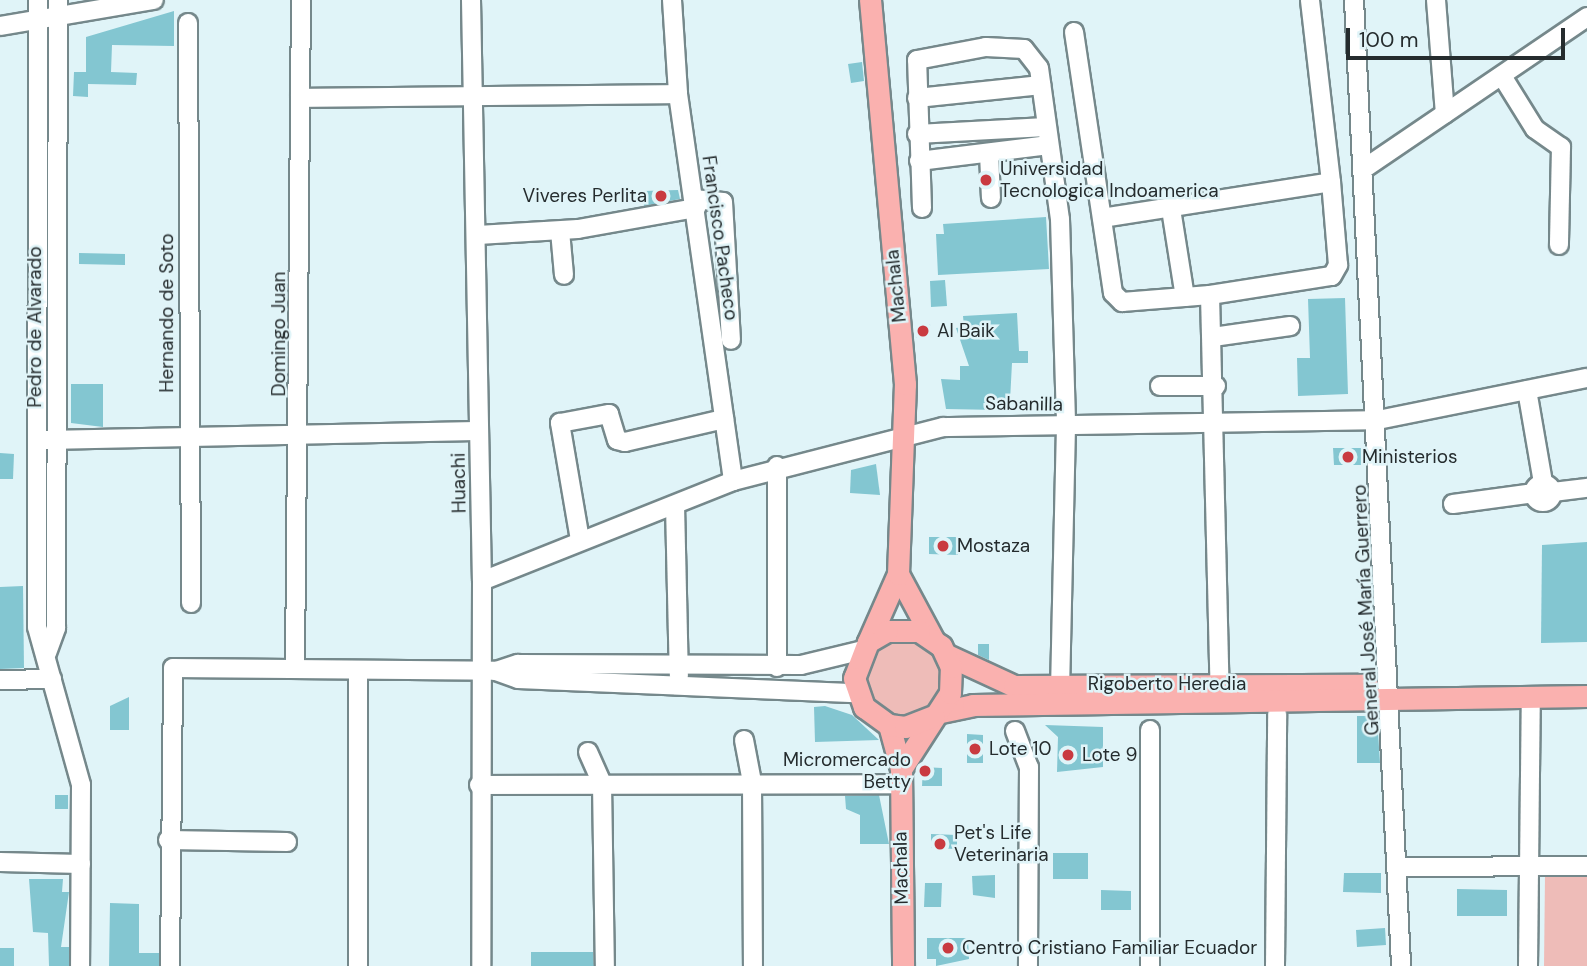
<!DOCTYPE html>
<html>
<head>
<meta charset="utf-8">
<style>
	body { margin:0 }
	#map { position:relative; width:1587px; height:966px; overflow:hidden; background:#e0f4f8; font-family:"DM Sans",sans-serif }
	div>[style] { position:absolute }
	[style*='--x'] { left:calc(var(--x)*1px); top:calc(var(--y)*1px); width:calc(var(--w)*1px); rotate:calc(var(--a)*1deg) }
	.green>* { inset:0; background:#eebcb8 }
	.building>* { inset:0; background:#83c6d1 }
	.roads { filter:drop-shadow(2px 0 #75888b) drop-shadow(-2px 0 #75888b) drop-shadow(0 2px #75888b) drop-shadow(0 -2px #75888b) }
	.minor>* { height:18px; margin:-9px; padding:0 9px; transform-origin:9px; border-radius:9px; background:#fff }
	.minor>.ring { margin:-9px; padding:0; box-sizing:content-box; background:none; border:18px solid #fff; border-radius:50% }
	.major>* { height:21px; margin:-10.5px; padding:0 10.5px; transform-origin:10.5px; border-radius:10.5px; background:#fab1af }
	.dots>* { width:19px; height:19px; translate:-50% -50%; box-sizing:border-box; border:4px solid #e0f4f8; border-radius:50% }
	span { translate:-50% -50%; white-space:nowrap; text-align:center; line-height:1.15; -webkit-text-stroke:5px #e0f4f8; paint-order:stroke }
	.poi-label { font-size:19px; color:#252c2e }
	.left { translate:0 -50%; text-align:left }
	.right { translate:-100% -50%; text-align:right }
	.street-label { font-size:19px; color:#252c2e }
	.scale { position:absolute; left:1346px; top:28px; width:219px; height:32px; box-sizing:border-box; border:4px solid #252c2e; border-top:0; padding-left:9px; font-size:21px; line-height:24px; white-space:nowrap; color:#252c2e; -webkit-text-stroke:5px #e0f4f8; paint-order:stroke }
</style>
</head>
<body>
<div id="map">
	<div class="green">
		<div style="clip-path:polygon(906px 634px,942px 656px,943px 698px,908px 721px,870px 706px,862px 665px,879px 642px)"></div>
		<div style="clip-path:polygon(1545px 876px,1587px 877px,1587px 966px,1544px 966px)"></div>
	</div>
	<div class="building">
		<div style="clip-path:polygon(174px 11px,174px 46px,112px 45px,111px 72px,137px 73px,136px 85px,88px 84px,88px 97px,73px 96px,74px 72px,86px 72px,86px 37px)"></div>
		<div style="clip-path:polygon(862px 62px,864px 81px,851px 83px,848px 64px)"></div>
		<div style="clip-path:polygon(678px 190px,680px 199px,644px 206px,643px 191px)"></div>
		<div style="clip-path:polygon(1046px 217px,1049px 269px,938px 275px,936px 234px,944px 234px,943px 224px)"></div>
		<div style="clip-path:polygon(79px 253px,125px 254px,125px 265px,79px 264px)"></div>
		<div style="clip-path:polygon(945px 280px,947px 306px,931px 307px,930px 281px)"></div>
		<div style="clip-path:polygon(1345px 298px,1348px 394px,1298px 396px,1297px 358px,1310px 358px,1308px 299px)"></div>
		<div style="clip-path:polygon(1017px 313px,1019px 351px,1028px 351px,1028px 363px,1012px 363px,1010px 401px,998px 402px,998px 410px,946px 409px,941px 379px,960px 380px,960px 366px,969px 366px,956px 328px,964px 327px,963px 316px)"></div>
		<div style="clip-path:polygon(930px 324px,931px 336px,916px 338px,915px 327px)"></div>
		<div style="clip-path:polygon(71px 384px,103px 384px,103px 427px,71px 423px)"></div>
		<div style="clip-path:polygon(1333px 448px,1362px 448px,1363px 465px,1334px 465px)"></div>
		<div style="clip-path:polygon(0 453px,14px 454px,13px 479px,0 479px)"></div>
		<div style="clip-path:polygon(876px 464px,880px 495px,850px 493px,851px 470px)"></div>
		<div style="clip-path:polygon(929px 537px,958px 537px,958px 555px,929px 554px)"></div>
		<div style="clip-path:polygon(1587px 542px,1587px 642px,1541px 643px,1542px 545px)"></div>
		<div style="clip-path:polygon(23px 586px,24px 668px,0 669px,0 587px)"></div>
		<div style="clip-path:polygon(978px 644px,989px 644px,989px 660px,978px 655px)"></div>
		<div style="clip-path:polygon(129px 697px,129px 730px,110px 730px,110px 706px)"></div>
		<div style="clip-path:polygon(825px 706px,852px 715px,879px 740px,815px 742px,814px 707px)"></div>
		<div style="clip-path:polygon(1357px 716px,1377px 716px,1380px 763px,1357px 763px)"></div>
		<div style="clip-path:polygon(1045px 725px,1103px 727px,1103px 767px,1057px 772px,1058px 737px)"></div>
		<div style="clip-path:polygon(967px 734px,983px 735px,983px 763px,967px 763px)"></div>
		<div style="clip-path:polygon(923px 767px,942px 768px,942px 786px,922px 786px)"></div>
		<div style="clip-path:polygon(55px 795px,68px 795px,68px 809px,55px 809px)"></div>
		<div style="clip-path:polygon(879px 795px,889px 844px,860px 844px,860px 815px,846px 809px,845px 796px)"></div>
		<div style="clip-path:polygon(931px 834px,957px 835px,957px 849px,931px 848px)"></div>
		<div style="clip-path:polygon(1053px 853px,1088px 853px,1088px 879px,1053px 879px)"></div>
		<div style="clip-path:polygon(1344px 873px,1381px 873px,1381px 893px,1343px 892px)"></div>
		<div style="clip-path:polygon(995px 875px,995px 898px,973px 895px,972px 876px)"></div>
		<div style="clip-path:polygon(29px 879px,63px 879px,62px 892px,69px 892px,61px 947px,69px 947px,69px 966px,49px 966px,48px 933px,33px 932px)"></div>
		<div style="clip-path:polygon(925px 883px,942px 883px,941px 907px,924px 907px)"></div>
		<div style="clip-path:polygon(1457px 889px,1507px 890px,1507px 916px,1457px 916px)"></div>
		<div style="clip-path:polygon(1101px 890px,1131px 891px,1131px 910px,1101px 910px)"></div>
		<div style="clip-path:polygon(110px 903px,139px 904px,139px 953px,159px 953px,159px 966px,109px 966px)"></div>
		<div style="clip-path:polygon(1385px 928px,1386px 945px,1357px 947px,1356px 930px)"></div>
		<div style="clip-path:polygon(927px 938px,968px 938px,969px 959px,936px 966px,936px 959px,927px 959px)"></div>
		<div style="clip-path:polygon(0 948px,14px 948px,14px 966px,0 966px)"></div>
		<div style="clip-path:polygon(531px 952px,593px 952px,594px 966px,531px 966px)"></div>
	</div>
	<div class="roads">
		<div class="minor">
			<div style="--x:38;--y:0;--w:627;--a:90.09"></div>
			<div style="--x:37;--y:627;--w:164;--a:74.4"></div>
			<div style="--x:81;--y:785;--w:181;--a:90.3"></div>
			<div style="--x:471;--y:0;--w:581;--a:88.92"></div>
			<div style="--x:482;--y:581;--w:385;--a:90.1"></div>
			<div style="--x:672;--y:0;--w:94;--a:86.3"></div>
			<div style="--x:678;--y:94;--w:391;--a:81.9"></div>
			<div style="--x:1354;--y:0;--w:967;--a:87.21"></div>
			<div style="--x:1436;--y:0;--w:114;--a:85.5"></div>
			<div style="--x:188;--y:23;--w:580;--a:89.7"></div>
			<div style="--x:0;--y:26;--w:156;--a:-9.6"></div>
			<div style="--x:1074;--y:32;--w:264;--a:81.5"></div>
			<div style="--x:1113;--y:293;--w:13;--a:45"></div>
			<div style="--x:1122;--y:302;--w:88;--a:-4.5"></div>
			<div style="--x:1210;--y:295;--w:403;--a:88.6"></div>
			<div style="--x:1502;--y:76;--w:62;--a:58.1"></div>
			<div style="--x:1535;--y:129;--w:32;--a:35"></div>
			<div style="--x:1561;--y:147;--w:98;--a:91.2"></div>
			<div style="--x:300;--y:98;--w:378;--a:-0.6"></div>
			<div style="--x:917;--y:98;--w:125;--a:-6"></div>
			<div style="--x:917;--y:134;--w:129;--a:-3.1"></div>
			<div style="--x:989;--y:153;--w:45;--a:87.5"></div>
			<div style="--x:919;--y:161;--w:131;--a:-7"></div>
			<div style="--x:1362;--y:170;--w:272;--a:-34.2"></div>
			<div style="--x:694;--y:199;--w:29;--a:6"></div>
			<div style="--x:723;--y:202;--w:138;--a:86.7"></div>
			<div style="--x:922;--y:208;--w:148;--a:-91.9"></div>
			<div style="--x:917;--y:60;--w:70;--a:-10.7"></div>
			<div style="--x:986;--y:47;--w:38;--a:3"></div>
			<div style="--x:1024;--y:49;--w:24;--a:52"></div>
			<div style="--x:1039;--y:68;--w:152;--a:82.1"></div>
			<div style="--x:1060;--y:219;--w:207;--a:88.3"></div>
			<div style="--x:1066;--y:426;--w:258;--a:91.3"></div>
			<div style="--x:1171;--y:209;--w:89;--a:81"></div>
			<div style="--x:1102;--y:218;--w:232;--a:-8.9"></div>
			<div style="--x:1331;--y:182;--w:183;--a:-96.6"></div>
			<div style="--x:560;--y:231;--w:44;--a:84.8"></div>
			<div style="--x:478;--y:235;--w:100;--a:-3.4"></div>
			<div style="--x:578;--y:229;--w:120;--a:-10.1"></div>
			<div style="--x:1210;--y:295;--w:123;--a:-8.9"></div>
			<div style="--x:1332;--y:276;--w:13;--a:-61"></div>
			<div style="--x:1338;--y:265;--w:83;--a:-94.8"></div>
			<div style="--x:1213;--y:337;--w:78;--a:-8.1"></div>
			<div style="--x:1160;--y:386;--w:56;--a:0"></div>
			<div style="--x:1527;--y:390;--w:94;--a:80.2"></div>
			<div style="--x:44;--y:440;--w:435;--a:-1.2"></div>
			<div class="ring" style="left:1534px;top:484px;width:0;height:0"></div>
			<div style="--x:1553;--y:492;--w:34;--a:-7"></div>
			<div style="--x:1453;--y:504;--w:82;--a:-7.7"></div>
			<div style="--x:675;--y:505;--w:171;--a:88.7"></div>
			<div style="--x:580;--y:540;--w:119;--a:-99.7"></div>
			<div style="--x:560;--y:423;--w:50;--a:-10.4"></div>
			<div style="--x:609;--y:414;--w:27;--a:73"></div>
			<div style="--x:617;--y:440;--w:8;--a:14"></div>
			<div style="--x:625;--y:442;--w:102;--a:-13.1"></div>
			<div style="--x:482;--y:581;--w:270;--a:-21.7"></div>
			<div style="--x:733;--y:481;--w:217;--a:-14.4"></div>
			<div style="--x:943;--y:427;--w:435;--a:-0.9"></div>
			<div style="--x:1378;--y:420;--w:213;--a:-11.4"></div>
			<div style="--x:47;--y:653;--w:27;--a:-70"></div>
			<div style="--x:56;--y:628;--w:628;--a:-89.82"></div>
			<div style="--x:777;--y:667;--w:201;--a:-90"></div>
			<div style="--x:295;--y:668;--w:668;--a:-89.49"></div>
			<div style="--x:358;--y:670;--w:296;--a:90"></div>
			<div style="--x:496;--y:671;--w:23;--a:-18"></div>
			<div style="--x:518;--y:664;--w:283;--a:0.2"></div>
			<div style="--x:801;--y:665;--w:64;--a:-13.6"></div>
			<div style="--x:0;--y:680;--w:52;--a:-1.1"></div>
			<div style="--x:1150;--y:730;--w:236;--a:90"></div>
			<div style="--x:1015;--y:731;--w:39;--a:69"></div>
			<div style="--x:1029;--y:767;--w:199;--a:90.3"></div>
			<div style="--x:744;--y:740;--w:43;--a:79.2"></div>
			<div style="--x:752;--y:782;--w:184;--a:89.7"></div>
			<div style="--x:588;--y:752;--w:35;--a:66"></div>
			<div style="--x:602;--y:784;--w:182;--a:89.1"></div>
			<div style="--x:479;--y:785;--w:422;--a:-0.1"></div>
			<div style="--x:168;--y:840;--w:119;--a:1"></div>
			<div style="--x:0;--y:862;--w:81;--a:1.4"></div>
			<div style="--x:1398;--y:867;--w:189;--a:-0.3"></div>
			<div style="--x:170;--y:966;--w:298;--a:-89.4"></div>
			<div style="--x:173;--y:668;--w:323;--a:0.5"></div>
			<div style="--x:496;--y:671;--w:23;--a:20"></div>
			<div style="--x:518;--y:679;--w:338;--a:2.4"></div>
			<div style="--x:1275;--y:966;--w:252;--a:-89.5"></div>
			<div style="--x:1528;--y:966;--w:269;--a:-89.4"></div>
		</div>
		<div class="major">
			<div style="--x:898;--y:574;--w:74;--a:61.7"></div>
			<div style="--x:868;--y:642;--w:74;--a:-66.2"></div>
			<div style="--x:898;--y:574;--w:190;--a:-87.9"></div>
			<div style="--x:905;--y:384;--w:386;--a:-95.2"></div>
			<div style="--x:947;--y:655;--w:74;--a:24.8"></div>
			<div style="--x:1014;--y:686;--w:353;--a:-0.2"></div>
			<div style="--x:941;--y:712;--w:33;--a:-12"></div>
			<div style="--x:973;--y:705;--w:614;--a:-0.84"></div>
			<div style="--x:889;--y:725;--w:46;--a:74.7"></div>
			<div style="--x:901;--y:769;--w:197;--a:89.4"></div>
			<div style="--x:901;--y:769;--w:90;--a:-57.2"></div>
			<div style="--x:950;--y:693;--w:26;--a:-88"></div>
			<div style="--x:951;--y:667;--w:23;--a:-115"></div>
			<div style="--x:941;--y:646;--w:27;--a:-146"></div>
			<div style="--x:919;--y:631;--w:32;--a:180"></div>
			<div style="--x:887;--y:631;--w:22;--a:150"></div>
			<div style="--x:868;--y:642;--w:39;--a:111"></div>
			<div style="--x:854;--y:678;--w:31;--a:71"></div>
			<div style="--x:864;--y:707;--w:31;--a:36"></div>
			<div style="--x:889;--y:725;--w:16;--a:7"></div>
			<div style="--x:905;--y:727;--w:31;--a:-21"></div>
		</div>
	</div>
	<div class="dots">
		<div style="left:986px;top:180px;background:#c93a40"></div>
		<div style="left:661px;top:196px;background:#c93a40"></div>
		<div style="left:923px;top:331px;background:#c93a40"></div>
		<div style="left:1348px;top:457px;background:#c93a40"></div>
		<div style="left:943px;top:546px;background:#c93a40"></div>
		<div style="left:975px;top:749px;background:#c93a40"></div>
		<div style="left:1068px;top:755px;background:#c93a40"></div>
		<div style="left:925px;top:771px;background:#c93a40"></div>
		<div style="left:940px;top:844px;background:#c93a40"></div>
		<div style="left:948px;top:948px;background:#c93a40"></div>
	</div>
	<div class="poi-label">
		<span class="left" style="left:1000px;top:180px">Universidad<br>Tecnologica Indoamerica</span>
		<span class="right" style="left:647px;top:196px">Viveres Perlita</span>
		<span class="left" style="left:937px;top:331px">Al Baik</span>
		<span class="left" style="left:1362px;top:457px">Ministerios</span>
		<span class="left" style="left:957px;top:546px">Mostaza</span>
		<span class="left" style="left:989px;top:749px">Lote 10</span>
		<span class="left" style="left:1082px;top:755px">Lote 9</span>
		<span class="right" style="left:911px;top:771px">Micromercado<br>Betty</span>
		<span class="left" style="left:954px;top:844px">Pet's Life<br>Veterinaria</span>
		<span class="left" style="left:962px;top:948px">Centro Cristiano Familiar Ecuador</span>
	</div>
	<div class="street-label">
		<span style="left:720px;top:238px;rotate:82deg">Francisco Pacheco</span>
		<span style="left:896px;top:286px;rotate:-96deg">Machala</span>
		<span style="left:167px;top:313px;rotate:-90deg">Hernando de Soto</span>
		<span style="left:35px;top:327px;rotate:-90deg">Pedro de Alvarado</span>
		<span style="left:279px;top:334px;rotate:-90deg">Domingo Juan</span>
		<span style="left:1024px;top:404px;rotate:1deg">Sabanilla</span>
		<span style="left:459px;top:483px;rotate:-91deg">Huachi</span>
		<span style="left:1366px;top:610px;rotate:-93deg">General José María Guerrero</span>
		<span style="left:1167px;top:684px">Rigoberto Heredia</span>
		<span style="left:901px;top:868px;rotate:-91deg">Machala</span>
	</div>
	<div class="scale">100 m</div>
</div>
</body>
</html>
